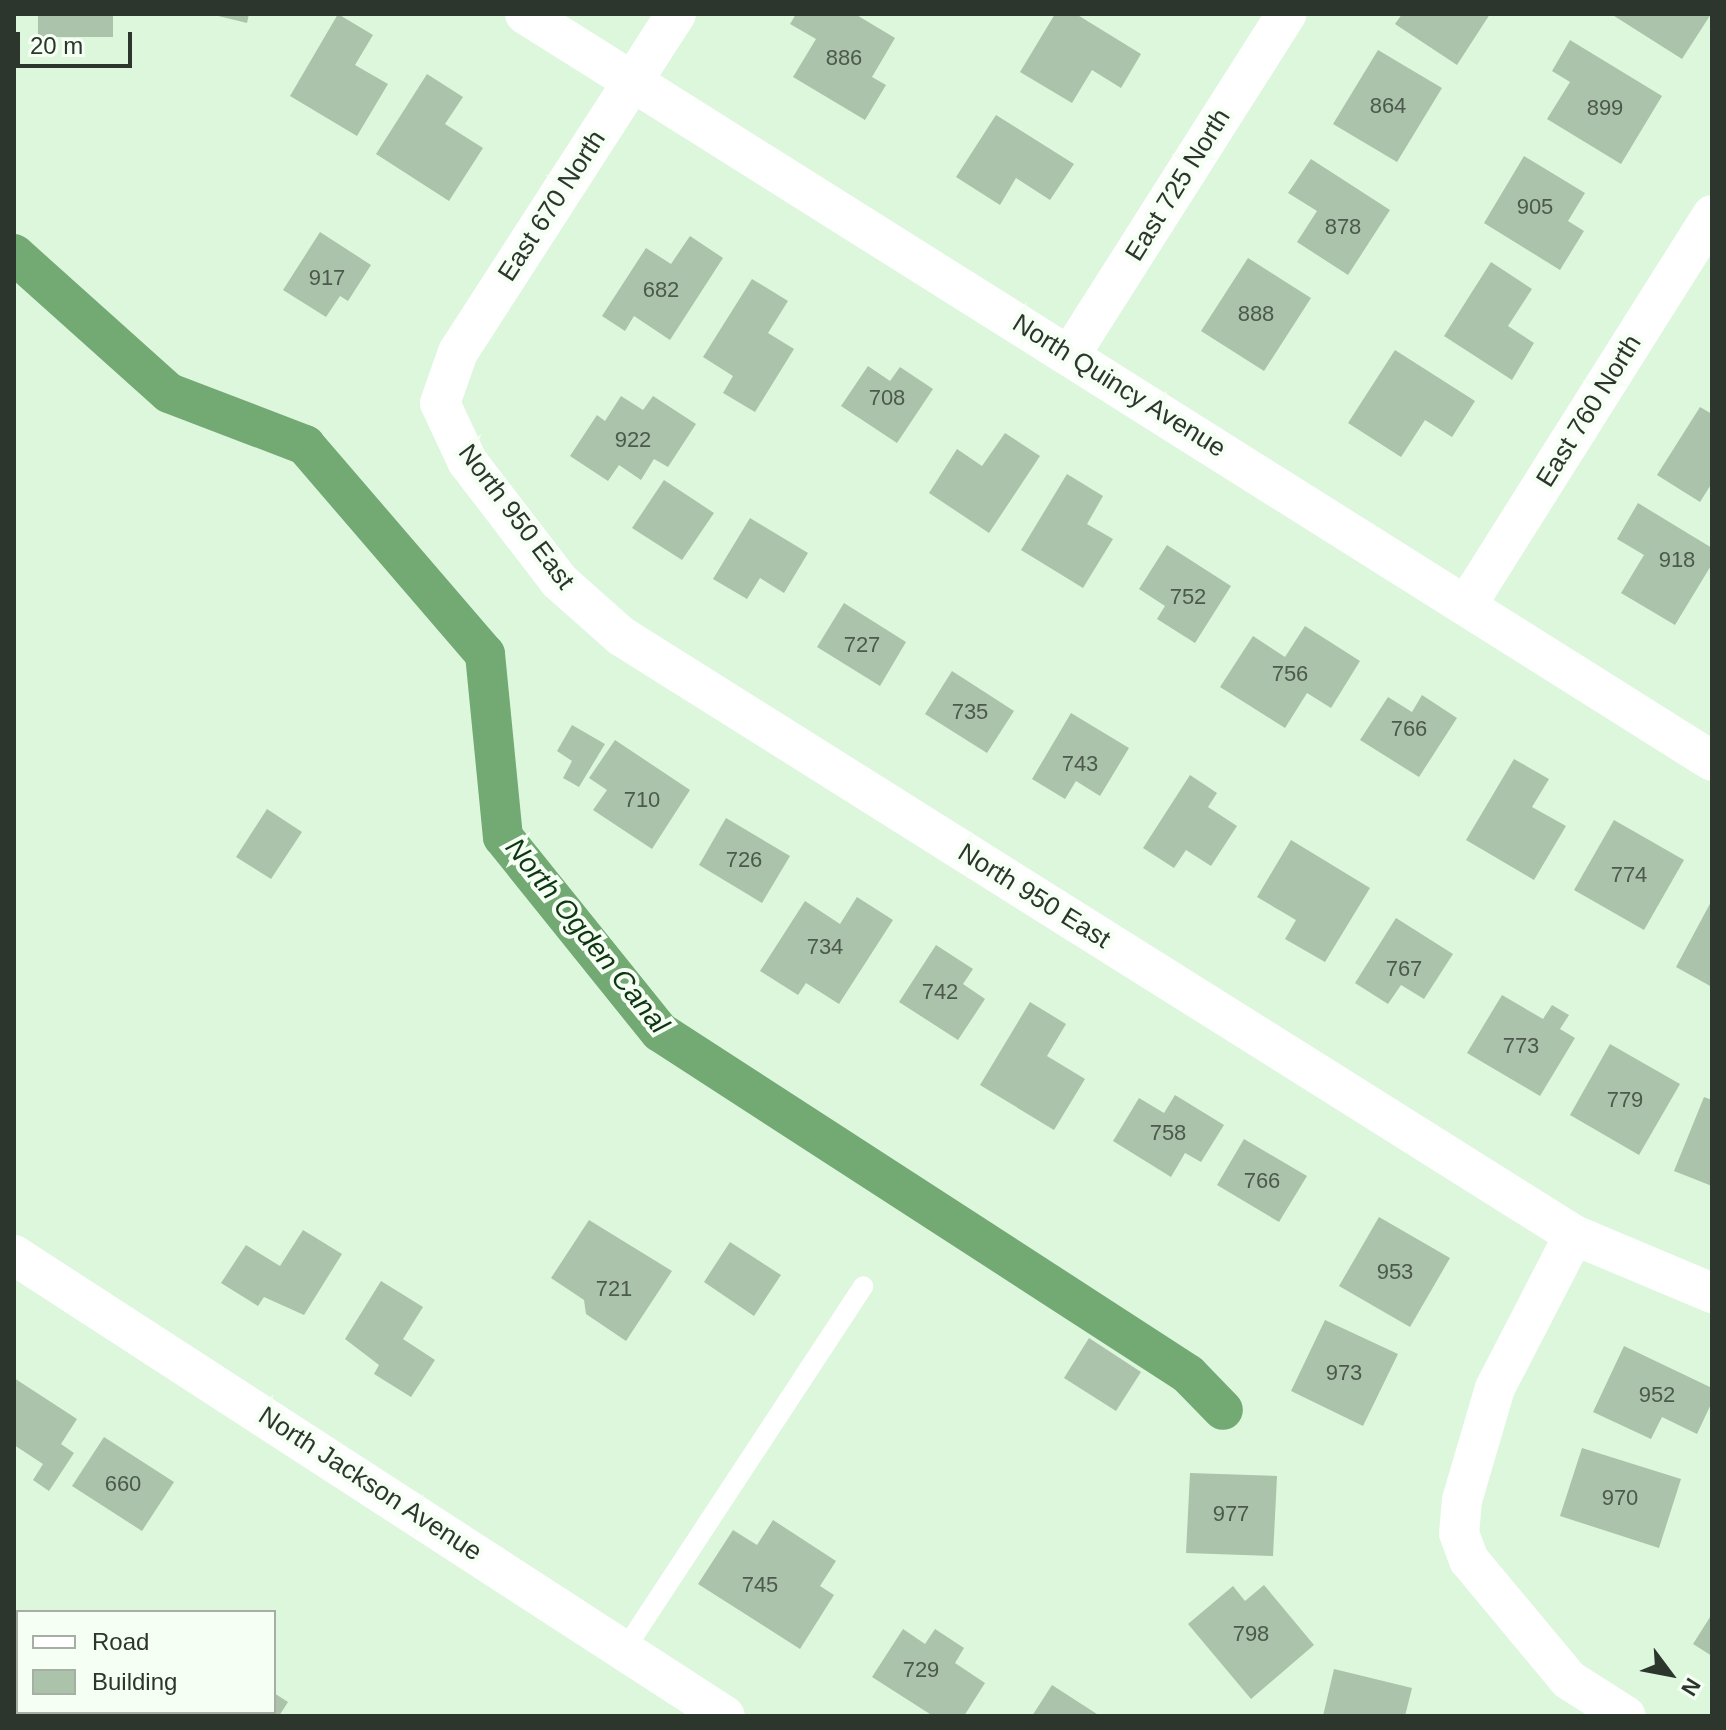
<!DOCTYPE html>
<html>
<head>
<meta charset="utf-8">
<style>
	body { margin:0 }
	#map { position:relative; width:1726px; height:1730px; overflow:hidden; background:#ddf7dd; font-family:Arial,sans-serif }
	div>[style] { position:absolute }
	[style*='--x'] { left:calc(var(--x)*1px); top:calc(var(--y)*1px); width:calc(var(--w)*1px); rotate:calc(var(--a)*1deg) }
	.canal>* { height:40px; margin:-20px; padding:0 20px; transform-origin:20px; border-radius:20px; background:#73a973 }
	.building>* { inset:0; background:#aac3aa }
	.lane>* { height:20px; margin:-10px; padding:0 10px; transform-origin:10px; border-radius:10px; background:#fff }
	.street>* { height:40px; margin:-20px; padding:0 20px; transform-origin:20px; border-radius:20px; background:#fff }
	span { translate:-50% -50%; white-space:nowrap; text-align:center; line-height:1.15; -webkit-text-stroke:8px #f5fff4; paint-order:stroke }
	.number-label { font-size:22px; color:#4c594c }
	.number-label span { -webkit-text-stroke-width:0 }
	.street-label { font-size:26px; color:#2c362c }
	.water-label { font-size:28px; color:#0e3611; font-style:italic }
	.frame { position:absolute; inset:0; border:16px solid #2c362c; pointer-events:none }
	.legend { position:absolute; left:16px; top:1610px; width:260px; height:104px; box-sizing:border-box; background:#f5fff4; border:2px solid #a5afa4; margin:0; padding:10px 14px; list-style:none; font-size:24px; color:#2c362c }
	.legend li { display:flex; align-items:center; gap:16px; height:40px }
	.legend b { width:40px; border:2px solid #a5afa4 }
	.north { position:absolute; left:1630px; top:1634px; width:80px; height:80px; -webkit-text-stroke:6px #f5fff4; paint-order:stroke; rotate:122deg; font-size:22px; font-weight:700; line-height:32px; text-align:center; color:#2c362c }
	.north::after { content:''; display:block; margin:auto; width:28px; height:36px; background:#2c362c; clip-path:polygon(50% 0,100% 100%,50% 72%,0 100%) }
	.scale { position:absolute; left:16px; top:32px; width:116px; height:36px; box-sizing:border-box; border:4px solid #2c362c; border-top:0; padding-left:10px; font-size:24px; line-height:28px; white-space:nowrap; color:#2c362c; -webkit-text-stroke:6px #f5fff4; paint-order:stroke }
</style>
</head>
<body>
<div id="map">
	<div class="canal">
		<div style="--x:14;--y:254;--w:208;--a:41.9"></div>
		<div style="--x:169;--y:393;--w:146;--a:20.9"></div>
		<div style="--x:305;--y:445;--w:276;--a:49.3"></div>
		<div style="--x:485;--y:654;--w:184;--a:84.4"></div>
		<div style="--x:503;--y:837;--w:250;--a:51.2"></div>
		<div style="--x:660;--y:1032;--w:629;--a:32.93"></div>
		<div style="--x:1188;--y:1374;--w:50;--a:45.8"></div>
	</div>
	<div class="building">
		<div style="clip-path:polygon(38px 14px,113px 14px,113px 37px,38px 37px)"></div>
		<div style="clip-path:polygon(210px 14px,249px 14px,247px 23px)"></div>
		<div style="clip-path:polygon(338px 14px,373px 35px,355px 65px,388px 84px,357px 136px,290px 96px)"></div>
		<div style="clip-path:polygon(796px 14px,855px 14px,895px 38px,872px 77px,886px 85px,865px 120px,793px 77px,816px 39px,790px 24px)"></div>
		<div style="clip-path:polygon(1055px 14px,1076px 14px,1141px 54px,1121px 88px,1092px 70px,1072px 103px,1020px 72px)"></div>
		<div style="clip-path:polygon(1402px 14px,1490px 14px,1457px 65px,1395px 24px)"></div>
		<div style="clip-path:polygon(1611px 14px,1711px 14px,1682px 59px)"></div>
		<div style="clip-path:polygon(1570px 40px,1662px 96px,1621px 164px,1547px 119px,1570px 82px,1552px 71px)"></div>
		<div style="clip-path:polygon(1378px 50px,1442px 88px,1397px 162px,1333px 124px)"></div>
		<div style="clip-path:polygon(427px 74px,463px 97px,445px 124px,483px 148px,449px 201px,376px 154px)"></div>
		<div style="clip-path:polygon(996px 115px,1074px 164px,1050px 200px,1016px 178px,1000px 205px,956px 177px)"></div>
		<div style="clip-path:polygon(1524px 156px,1585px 193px,1568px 221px,1584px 231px,1560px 270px,1484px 223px)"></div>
		<div style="clip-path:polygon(1311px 159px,1390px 210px,1348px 275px,1297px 242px,1317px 211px,1288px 193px)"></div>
		<div style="clip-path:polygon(320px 232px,371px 265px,348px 301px,340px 296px,326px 317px,283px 290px)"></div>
		<div style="clip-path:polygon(690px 236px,723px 258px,670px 340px,634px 316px,625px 331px,602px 316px,646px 248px,671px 264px)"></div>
		<div style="clip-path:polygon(1248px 258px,1311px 298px,1264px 371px,1201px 331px)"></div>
		<div style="clip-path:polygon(1491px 262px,1532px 289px,1508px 326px,1534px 343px,1512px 380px,1444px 336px)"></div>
		<div style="clip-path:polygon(752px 279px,788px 301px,768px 333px,794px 349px,755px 412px,723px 393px,733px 376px,703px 357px)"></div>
		<div style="clip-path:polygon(1395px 350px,1475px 401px,1452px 437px,1425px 420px,1401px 457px,1348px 423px)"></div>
		<div style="clip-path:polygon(868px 366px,890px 381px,900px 367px,933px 389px,897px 443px,841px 406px)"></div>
		<div style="clip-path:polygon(621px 396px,643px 410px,653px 396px,696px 424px,668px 467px,654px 459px,641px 480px,619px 465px,608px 481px,570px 456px,597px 415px,605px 421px)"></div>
		<div style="clip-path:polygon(1700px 407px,1712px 414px,1712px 483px,1700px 502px,1657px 475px)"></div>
		<div style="clip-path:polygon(1005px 433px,1040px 456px,989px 533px,929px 493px,957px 449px,982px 466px)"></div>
		<div style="clip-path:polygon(1067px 474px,1103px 496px,1087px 524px,1113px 539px,1083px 588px,1021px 550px)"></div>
		<div style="clip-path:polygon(664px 480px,714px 513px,682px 560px,632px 528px)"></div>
		<div style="clip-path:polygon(1638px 503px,1712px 548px,1712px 564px,1675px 625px,1621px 593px,1644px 555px,1617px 539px)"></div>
		<div style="clip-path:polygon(750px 518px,808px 553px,784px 593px,760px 578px,747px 599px,713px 579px)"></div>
		<div style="clip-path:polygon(1167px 545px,1231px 586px,1195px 643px,1157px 619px,1165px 606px,1139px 589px)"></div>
		<div style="clip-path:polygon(844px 603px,906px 642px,880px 686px,817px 647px)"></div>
		<div style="clip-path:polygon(1305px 626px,1360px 661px,1331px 708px,1307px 693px,1285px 728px,1220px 687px,1253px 636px,1285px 657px)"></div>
		<div style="clip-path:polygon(952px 671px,1014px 711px,987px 753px,925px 714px)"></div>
		<div style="clip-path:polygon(1422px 695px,1457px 718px,1419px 777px,1360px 740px,1388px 697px,1412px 712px)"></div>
		<div style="clip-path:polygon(1071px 713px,1129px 748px,1100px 796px,1076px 781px,1065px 799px,1032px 779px)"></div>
		<div style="clip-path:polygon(572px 725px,605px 744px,579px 787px,563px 778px,572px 761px,557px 751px)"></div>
		<div style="clip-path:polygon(615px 740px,690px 790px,652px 849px,593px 810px,607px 790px,589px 778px)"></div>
		<div style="clip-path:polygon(1514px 759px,1549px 779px,1532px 807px,1566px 826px,1534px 880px,1466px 840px)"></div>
		<div style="clip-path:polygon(1190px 775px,1217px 793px,1208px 807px,1237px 826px,1211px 866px,1186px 850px,1174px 868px,1143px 848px)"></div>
		<div style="clip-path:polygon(267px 809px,302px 832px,271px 879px,236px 857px)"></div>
		<div style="clip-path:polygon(726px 818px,790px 856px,762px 903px,699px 865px)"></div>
		<div style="clip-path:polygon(1614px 820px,1684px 860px,1644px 930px,1574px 890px)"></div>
		<div style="clip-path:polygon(1291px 840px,1370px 888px,1325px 962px,1285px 939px,1296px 920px,1257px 897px)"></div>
		<div style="clip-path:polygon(857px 897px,893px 920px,839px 1004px,806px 983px,798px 995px,760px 971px,805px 901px,840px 924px)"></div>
		<div style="clip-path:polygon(1712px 900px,1712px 987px,1676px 967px)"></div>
		<div style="clip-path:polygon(1396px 918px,1453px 954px,1424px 999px,1401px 985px,1388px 1004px,1355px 983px)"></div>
		<div style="clip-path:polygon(936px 945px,973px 969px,963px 984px,985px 999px,958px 1040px,899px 1002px)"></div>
		<div style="clip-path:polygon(1502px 995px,1543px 1019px,1552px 1005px,1569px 1015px,1560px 1029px,1575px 1038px,1540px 1096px,1467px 1053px)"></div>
		<div style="clip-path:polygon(1030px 1002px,1066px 1024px,1047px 1056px,1085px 1079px,1054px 1130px,980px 1085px)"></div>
		<div style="clip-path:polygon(1610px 1044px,1680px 1084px,1639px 1155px,1570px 1115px)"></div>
		<div style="clip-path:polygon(1175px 1095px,1224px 1125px,1201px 1162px,1185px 1153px,1171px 1177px,1113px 1141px,1139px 1098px,1164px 1113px)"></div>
		<div style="clip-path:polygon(1704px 1097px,1712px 1100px,1712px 1186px,1674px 1171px)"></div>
		<div style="clip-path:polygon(1244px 1139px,1307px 1176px,1279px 1222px,1217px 1185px)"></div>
		<div style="clip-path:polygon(1379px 1217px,1450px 1258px,1410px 1327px,1339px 1286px)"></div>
		<div style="clip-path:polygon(589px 1220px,672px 1271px,626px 1341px,586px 1314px,584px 1300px,551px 1278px)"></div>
		<div style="clip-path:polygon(303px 1230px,342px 1254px,304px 1315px,264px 1297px,258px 1306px,221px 1283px,246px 1245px,280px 1266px)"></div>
		<div style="clip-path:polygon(730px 1242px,781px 1275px,754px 1316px,704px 1282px)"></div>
		<div style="clip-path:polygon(381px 1281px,423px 1307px,403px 1339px,435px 1360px,411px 1397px,374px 1374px,379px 1365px,345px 1339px)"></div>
		<div style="clip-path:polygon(1325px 1320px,1398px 1354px,1363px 1426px,1291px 1391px)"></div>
		<div style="clip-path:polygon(1089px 1338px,1141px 1372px,1116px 1411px,1064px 1378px)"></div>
		<div style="clip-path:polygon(1624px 1346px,1712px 1388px,1712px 1402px,1697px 1434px,1662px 1417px,1651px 1439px,1593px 1412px)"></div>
		<div style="clip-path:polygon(14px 1378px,77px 1419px,61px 1444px,74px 1453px,49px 1491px,33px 1480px,43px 1464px,14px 1445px)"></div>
		<div style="clip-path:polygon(104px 1437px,174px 1482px,142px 1531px,72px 1486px)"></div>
		<div style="clip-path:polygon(1582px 1448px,1681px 1479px,1659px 1548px,1560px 1516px)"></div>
		<div style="clip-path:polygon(1190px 1473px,1277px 1476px,1273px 1556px,1186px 1553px)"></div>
		<div style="clip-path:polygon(773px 1520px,836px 1561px,820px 1586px,834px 1595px,800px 1649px,698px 1584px,733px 1530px,757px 1545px)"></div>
		<div style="clip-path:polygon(1264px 1585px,1314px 1645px,1251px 1699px,1188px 1624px,1233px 1586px,1245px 1601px)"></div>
		<div style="clip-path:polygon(1712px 1614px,1712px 1656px,1693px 1644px)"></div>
		<div style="clip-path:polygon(903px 1629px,925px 1644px,935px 1629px,964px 1648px,955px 1663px,985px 1683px,964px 1716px,933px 1716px,872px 1677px)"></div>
		<div style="clip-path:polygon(1334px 1669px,1412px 1688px,1405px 1716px,1323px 1716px)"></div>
		<div style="clip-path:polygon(1052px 1685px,1100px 1716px,1032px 1716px)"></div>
		<div style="clip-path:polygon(274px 1693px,288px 1702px,279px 1716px,223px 1716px,274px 1712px)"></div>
	</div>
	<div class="lane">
		<div style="--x:625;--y:1649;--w:434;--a:-56.7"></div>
	</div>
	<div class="street">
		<div style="--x:525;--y:14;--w:1402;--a:32.18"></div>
		<div style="--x:676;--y:14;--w:402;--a:122.8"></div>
		<div style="--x:458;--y:352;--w:54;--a:109.4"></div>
		<div style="--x:440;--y:403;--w:64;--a:65"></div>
		<div style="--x:467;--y:461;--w:151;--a:52.5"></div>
		<div style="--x:559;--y:581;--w:83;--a:41.6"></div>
		<div style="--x:621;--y:636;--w:1126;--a:32.15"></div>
		<div style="--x:1574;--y:1235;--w:150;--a:22.8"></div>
		<div style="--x:1070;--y:355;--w:404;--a:-57.6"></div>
		<div style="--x:1466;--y:606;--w:462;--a:-57.8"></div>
		<div style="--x:1574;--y:1235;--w:172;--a:117.3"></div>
		<div style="--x:1495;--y:1388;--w:117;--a:106.4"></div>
		<div style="--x:1462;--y:1500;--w:33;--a:95"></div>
		<div style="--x:1459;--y:1533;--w:29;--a:70"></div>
		<div style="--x:1469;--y:1560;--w:156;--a:50.2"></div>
		<div style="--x:1569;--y:1680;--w:67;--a:32.3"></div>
		<div style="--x:14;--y:1255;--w:847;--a:32.96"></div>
	</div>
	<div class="number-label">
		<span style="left:844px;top:58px">886</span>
		<span style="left:1388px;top:106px">864</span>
		<span style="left:1605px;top:108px">899</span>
		<span style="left:1535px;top:207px">905</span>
		<span style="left:1343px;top:227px">878</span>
		<span style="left:327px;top:278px">917</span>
		<span style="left:661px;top:290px">682</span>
		<span style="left:1256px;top:314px">888</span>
		<span style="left:887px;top:398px">708</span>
		<span style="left:633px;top:440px">922</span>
		<span style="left:1677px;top:560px">918</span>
		<span style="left:1188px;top:597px">752</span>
		<span style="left:862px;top:645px">727</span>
		<span style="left:1290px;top:674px">756</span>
		<span style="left:970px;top:712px">735</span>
		<span style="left:1409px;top:729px">766</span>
		<span style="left:1080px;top:764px">743</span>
		<span style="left:642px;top:800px">710</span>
		<span style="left:744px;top:860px">726</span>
		<span style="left:1629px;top:875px">774</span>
		<span style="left:825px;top:947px">734</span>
		<span style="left:1404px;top:969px">767</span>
		<span style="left:940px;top:992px">742</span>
		<span style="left:1521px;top:1046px">773</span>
		<span style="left:1625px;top:1100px">779</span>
		<span style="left:1168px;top:1133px">758</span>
		<span style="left:1262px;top:1181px">766</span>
		<span style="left:1395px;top:1272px">953</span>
		<span style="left:614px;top:1289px">721</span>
		<span style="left:1344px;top:1373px">973</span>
		<span style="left:1657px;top:1395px">952</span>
		<span style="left:123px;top:1484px">660</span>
		<span style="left:1620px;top:1498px">970</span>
		<span style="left:1231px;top:1514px">977</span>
		<span style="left:760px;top:1585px">745</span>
		<span style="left:1251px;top:1634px">798</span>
		<span style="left:921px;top:1670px">729</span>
	</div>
	<div class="street-label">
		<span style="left:1178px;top:185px;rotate:-58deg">East 725 North</span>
		<span style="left:552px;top:206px;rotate:-57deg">East 670 North</span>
		<span style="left:1119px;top:386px;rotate:32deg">North Quincy Avenue</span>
		<span style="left:1589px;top:411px;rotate:-58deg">East 760 North</span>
		<span style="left:516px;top:517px;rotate:53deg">North 950 East</span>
		<span style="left:1034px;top:896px;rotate:32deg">North 950 East</span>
		<span style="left:370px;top:1484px;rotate:33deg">North Jackson Avenue</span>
	</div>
	<div class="water-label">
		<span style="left:587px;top:936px;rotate:51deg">North Ogden Canal</span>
	</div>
	<div class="frame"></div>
	<ul class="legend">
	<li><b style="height:10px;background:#fff"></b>Road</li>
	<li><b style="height:22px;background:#aac3aa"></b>Building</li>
	</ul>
	<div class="north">N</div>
	<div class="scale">20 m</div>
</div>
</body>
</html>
